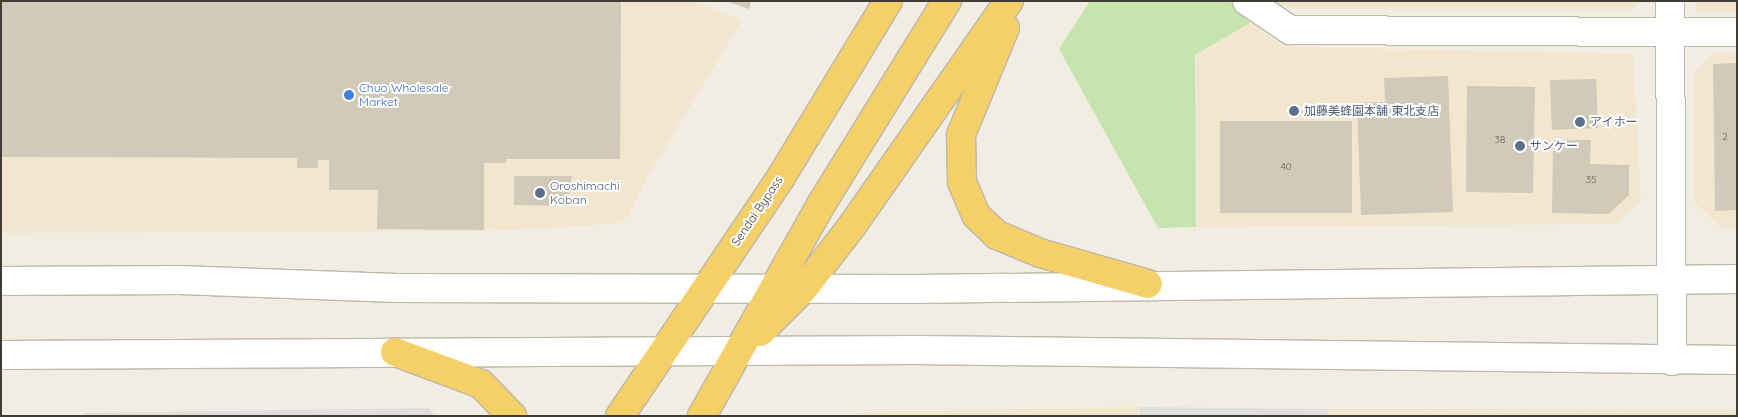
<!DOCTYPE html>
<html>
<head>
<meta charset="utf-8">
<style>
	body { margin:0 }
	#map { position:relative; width:1738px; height:417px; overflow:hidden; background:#f1ede3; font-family:Quicksand,"Noto Sans JP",sans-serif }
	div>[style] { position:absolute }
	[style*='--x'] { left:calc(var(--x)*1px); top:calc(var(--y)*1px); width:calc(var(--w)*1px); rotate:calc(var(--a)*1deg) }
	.commercial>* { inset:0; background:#f2e6cf }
	.green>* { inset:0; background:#c7e3ae }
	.parking>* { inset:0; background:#e1dfdc }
	.building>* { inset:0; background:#d1cab9 }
	.roads { filter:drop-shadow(1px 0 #beb8aa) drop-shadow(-1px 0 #beb8aa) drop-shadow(0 1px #beb8aa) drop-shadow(0 -1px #beb8aa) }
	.minor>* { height:28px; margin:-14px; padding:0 14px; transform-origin:14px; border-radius:14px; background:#fff }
	.highway>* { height:28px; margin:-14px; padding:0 14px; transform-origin:14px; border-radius:14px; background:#f5d069 }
	.dots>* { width:14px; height:14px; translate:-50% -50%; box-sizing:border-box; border:2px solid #fff; border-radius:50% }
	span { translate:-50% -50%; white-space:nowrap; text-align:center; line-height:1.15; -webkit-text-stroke:4px #fff; paint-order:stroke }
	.number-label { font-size:10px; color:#666055 }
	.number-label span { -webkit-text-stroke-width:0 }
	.shop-label { font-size:12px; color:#366cbe }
	.left { translate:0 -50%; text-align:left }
	.service-label { font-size:12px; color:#4e5e75 }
	.street-label { font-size:12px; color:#423d34 }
	.frame { position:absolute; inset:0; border:2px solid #423d34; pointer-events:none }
</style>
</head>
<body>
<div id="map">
	<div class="commercial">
		<div style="clip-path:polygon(1px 1px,693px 1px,742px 20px,648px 176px,628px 217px,611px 224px,495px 231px,1px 233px)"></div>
		<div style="clip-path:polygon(1269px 1px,1641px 1px,1633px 9px,1290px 9px)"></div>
		<div style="clip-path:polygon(1696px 1px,1737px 1px,1737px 12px,1696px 12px)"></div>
		<div style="clip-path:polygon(1251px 23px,1284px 47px,1633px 54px,1641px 203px,1615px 224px,1197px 227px,1195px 56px)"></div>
		<div style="clip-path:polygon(1713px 53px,1737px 53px,1737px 228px,1721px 228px,1693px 201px,1694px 72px)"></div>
		<div style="clip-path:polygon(1138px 407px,1138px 416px,857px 416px,865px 412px)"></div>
		<div style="clip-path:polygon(1329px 409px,1737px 410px,1737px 416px,1329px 416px)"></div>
	</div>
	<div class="green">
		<div style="clip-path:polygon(1090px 1px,1231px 1px,1250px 23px,1195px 55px,1196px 227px,1158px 228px,1059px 49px)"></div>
	</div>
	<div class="parking">
		<div style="clip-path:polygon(1139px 407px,1328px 409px,1328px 416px,1139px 416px)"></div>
		<div style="clip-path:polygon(429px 408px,435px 416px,84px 416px,84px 413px)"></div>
	</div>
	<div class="building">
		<div style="clip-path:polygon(1px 1px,621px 1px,620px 159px,506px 159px,506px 163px,484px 163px,484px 230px,377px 229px,378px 190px,329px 190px,329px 160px,318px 160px,318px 168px,297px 168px,297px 158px,1px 157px)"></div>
		<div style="clip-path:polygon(725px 1px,751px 1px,749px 9px)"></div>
		<div style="clip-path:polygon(1737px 63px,1737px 210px,1715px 211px,1713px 64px)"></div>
		<div style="clip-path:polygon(1448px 76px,1453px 212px,1361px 215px,1357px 103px,1385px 102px,1384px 78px)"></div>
		<div style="clip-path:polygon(1596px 79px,1598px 128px,1552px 130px,1550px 80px)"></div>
		<div style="clip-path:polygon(1467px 86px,1535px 87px,1533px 193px,1466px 192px)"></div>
		<div style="clip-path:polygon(1220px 121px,1352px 121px,1352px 213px,1220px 213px)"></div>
		<div style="clip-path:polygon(1553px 140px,1591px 140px,1590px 164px,1629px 165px,1629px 195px,1609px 214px,1552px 213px)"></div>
		<div style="clip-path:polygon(514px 176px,572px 176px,567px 206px,514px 205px)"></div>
	</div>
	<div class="roads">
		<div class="minor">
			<div style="--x:1247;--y:1;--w:52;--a:34"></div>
			<div style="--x:1290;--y:30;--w:447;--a:0.3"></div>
			<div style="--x:1670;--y:1;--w:360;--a:89.7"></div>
			<div style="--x:1;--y:281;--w:179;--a:-0.3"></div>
			<div style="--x:180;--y:280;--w:216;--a:2.1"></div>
			<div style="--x:396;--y:288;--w:519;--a:0.11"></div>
			<div style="--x:915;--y:289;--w:822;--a:-0.7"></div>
			<div style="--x:1;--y:355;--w:915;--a:-0.31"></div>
			<div style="--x:916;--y:350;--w:821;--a:0.7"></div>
		</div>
		<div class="highway">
			<div style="--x:1005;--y:28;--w:116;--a:112.4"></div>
			<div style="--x:961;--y:135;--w:47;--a:88.8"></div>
			<div style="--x:962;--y:182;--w:36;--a:67"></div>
			<div style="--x:976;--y:215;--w:29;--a:44"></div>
			<div style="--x:997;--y:235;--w:47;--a:22.7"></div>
			<div style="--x:1040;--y:253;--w:112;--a:16"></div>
			<div style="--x:760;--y:332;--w:61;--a:-45"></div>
			<div style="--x:803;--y:289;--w:80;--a:-52.1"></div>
			<div style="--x:852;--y:226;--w:274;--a:-55.1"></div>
			<div style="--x:395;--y:352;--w:92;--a:20.4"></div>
			<div style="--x:481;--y:384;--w:45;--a:45.9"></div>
			<div style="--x:620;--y:416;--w:288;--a:-56"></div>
			<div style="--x:781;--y:177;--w:206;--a:-58.7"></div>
			<div style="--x:702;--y:416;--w:244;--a:-60.6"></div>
			<div style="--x:822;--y:203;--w:238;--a:-58.3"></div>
		</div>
	</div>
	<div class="dots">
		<div style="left:349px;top:95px;background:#3f7fe0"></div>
		<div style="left:1294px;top:111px;background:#5c6f8a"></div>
		<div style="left:1580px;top:122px;background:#5c6f8a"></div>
		<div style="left:1520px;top:146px;background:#5c6f8a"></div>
		<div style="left:540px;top:193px;background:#5c6f8a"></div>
	</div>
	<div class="number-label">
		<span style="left:1725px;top:137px">2</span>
		<span style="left:1500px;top:140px">38</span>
		<span style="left:1286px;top:167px">40</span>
		<span style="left:1591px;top:180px">35</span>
	</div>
	<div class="shop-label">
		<span class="left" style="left:359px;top:95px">Chuo Wholesale<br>Market</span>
	</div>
	<div class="service-label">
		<span class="left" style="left:1304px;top:111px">加藤美蜂園本舗 東北支店</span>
		<span class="left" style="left:1590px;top:122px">アイホー</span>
		<span class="left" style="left:1530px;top:146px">サンケー</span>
		<span class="left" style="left:550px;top:193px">Oroshimachi<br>Koban</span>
	</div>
	<div class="street-label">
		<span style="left:757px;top:211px;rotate:-56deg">Sendai Bypass</span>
	</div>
	<div class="frame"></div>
</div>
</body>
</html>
